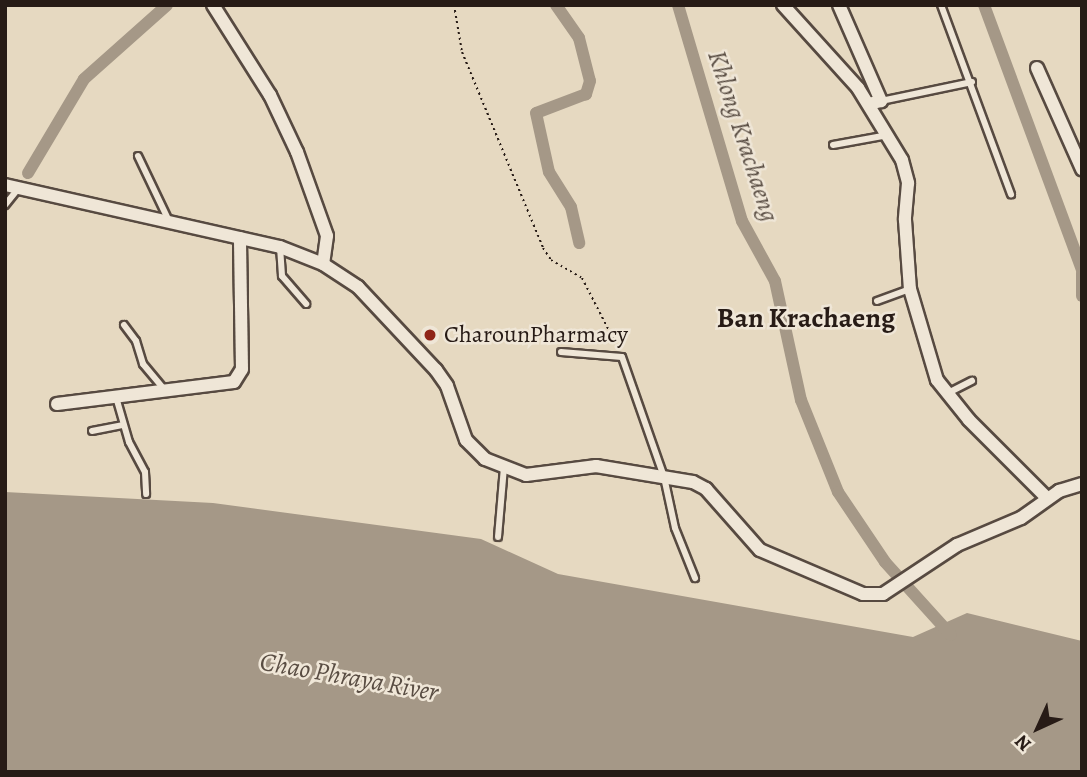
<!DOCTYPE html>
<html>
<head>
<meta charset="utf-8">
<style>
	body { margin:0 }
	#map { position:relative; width:1087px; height:777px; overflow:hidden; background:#e6d9c1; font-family:Alegreya,serif }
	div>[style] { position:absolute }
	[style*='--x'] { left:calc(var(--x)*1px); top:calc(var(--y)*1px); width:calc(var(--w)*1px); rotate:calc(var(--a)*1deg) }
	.water>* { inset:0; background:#a59887 }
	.canal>* { height:12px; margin:-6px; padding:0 6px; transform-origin:6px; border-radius:6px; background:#a59887 }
	.path>* { height:2px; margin-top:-1px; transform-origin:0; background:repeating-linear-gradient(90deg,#271b16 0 2px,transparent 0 5.5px) }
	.roads { filter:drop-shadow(2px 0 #574a41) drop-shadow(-2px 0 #574a41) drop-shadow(0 2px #574a41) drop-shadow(0 -2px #574a41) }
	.service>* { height:6px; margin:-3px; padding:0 3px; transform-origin:3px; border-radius:3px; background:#efe6d7 }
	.minor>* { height:12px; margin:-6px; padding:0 6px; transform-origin:6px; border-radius:6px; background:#efe6d7 }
	.dots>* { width:19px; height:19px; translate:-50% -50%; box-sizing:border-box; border:4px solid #efe6d7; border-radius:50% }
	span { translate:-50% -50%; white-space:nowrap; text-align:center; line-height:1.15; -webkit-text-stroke:5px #efe6d7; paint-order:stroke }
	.poi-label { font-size:24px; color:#271b16 }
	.left { translate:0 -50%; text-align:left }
	.water-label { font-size:26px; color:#594d43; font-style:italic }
	.quarter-label { font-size:28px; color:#271b16; font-weight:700 }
	.frame { position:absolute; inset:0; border:7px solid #271b16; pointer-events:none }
	.north { position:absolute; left:1003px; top:693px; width:70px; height:70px; -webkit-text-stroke:5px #efe6d7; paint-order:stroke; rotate:225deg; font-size:19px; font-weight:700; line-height:28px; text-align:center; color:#271b16 }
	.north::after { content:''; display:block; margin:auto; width:24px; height:32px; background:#271b16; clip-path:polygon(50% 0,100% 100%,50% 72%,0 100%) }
</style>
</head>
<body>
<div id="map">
	<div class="water">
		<div style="clip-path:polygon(5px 492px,213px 503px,481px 539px,558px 574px,913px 637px,967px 613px,1082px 641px,1082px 772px,5px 772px)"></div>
	</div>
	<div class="canal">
		<div style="--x:556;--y:5;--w:40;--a:55.1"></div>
		<div style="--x:579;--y:38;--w:44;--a:75.7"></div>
		<div style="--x:590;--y:81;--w:14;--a:107"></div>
		<div style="--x:586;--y:94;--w:53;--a:159.2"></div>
		<div style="--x:536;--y:113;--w:60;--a:77.6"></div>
		<div style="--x:549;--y:172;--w:41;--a:57.8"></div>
		<div style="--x:571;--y:207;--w:37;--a:77"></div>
		<div style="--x:678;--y:5;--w:225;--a:73.5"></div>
		<div style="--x:742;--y:221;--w:68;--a:61.2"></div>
		<div style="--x:775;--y:281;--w:122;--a:77.7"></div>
		<div style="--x:801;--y:400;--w:99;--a:68.1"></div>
		<div style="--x:838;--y:492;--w:84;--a:56.1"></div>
		<div style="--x:885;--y:562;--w:98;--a:47.9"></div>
		<div style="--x:984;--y:5;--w:283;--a:69.7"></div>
		<div style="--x:28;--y:173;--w:109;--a:-59.2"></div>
		<div style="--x:84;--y:79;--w:111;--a:-41.7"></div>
		<div style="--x:1082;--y:273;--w:23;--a:90"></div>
	</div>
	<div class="path">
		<div style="--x:454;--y:5;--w:48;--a:80.3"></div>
		<div style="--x:462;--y:52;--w:212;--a:67.5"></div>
		<div style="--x:543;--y:248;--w:14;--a:56"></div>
		<div style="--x:551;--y:260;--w:36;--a:30"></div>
		<div style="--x:582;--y:278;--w:76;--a:62.8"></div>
	</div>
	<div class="roads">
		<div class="service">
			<div style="--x:941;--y:5;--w:202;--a:69.7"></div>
			<div style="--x:881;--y:101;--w:93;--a:-11.8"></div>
			<div style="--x:833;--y:145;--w:56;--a:-10.3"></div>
			<div style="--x:138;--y:156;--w:72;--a:64.5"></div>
			<div style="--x:5;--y:205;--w:22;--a:-51"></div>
			<div style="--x:280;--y:247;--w:29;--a:86"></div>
			<div style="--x:282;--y:276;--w:37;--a:49"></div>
			<div style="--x:877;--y:301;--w:35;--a:-20"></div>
			<div style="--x:124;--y:325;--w:20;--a:53"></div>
			<div style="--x:136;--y:341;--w:24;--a:73"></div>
			<div style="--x:143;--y:364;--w:35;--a:50"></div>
			<div style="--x:561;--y:352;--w:61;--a:4.7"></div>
			<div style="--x:622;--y:357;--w:127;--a:70.7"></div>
			<div style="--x:664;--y:477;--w:52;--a:77.8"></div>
			<div style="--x:675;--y:528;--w:54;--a:68.2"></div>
			<div style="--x:948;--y:393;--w:27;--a:-27"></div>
			<div style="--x:116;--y:397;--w:47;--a:73.9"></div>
			<div style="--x:129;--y:442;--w:34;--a:62"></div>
			<div style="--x:145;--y:472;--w:22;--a:87"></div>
			<div style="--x:92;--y:431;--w:32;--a:-11"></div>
			<div style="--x:498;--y:537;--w:70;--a:-85.1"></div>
		</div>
		<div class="minor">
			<div style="--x:213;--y:5;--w:107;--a:57.7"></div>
			<div style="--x:270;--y:95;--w:63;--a:64.7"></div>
			<div style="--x:297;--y:152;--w:89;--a:70.3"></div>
			<div style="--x:327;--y:236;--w:28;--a:98"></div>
			<div style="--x:783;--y:5;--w:112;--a:47.9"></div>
			<div style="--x:858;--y:88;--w:84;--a:58.6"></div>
			<div style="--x:902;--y:160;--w:24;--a:75"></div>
			<div style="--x:908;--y:183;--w:37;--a:95"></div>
			<div style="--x:905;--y:220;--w:69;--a:85.9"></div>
			<div style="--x:910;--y:289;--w:95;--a:73.5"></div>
			<div style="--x:937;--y:380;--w:51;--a:51.3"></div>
			<div style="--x:969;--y:420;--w:110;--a:45"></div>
			<div style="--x:839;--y:5;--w:105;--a:66.4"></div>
			<div style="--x:881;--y:101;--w:12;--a:166"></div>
			<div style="--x:1037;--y:68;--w:111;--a:66"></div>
			<div style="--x:5;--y:185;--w:282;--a:12.7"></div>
			<div style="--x:280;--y:247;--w:46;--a:21.6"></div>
			<div style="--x:323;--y:264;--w:42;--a:33.3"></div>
			<div style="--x:358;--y:287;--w:114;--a:46.8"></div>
			<div style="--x:436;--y:370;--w:19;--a:55"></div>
			<div style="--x:447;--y:386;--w:57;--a:70.6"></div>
			<div style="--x:466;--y:440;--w:27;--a:45"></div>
			<div style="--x:485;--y:459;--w:44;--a:21.3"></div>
			<div style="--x:526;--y:475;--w:71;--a:-7.3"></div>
			<div style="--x:596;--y:466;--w:98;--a:9.4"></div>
			<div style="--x:693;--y:482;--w:15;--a:28"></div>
			<div style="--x:706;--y:489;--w:81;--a:48.5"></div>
			<div style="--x:760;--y:550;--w:112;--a:23.1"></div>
			<div style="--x:863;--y:594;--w:20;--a:0"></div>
			<div style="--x:883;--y:594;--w:89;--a:-33.5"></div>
			<div style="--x:957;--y:545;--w:69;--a:-22.9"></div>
			<div style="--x:1021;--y:518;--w:47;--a:-35.4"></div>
			<div style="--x:1059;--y:491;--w:24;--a:-17"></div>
			<div style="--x:57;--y:404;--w:178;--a:-7.1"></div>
			<div style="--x:234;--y:382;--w:15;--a:-58"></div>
			<div style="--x:242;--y:369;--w:131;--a:-90.9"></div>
		</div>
	</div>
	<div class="dots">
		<div style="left:430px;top:335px;background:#8f2418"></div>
	</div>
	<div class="poi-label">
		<span class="left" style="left:444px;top:335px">CharounPharmacy</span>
	</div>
	<div class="water-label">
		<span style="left:743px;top:136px;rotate:72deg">Khlong Krachaeng</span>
		<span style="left:349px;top:677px;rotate:10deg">Chao Phraya River</span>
	</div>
	<div class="quarter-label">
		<span style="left:806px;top:318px">Ban Krachaeng</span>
	</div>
	<div class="frame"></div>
	<div class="north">N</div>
</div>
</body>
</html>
